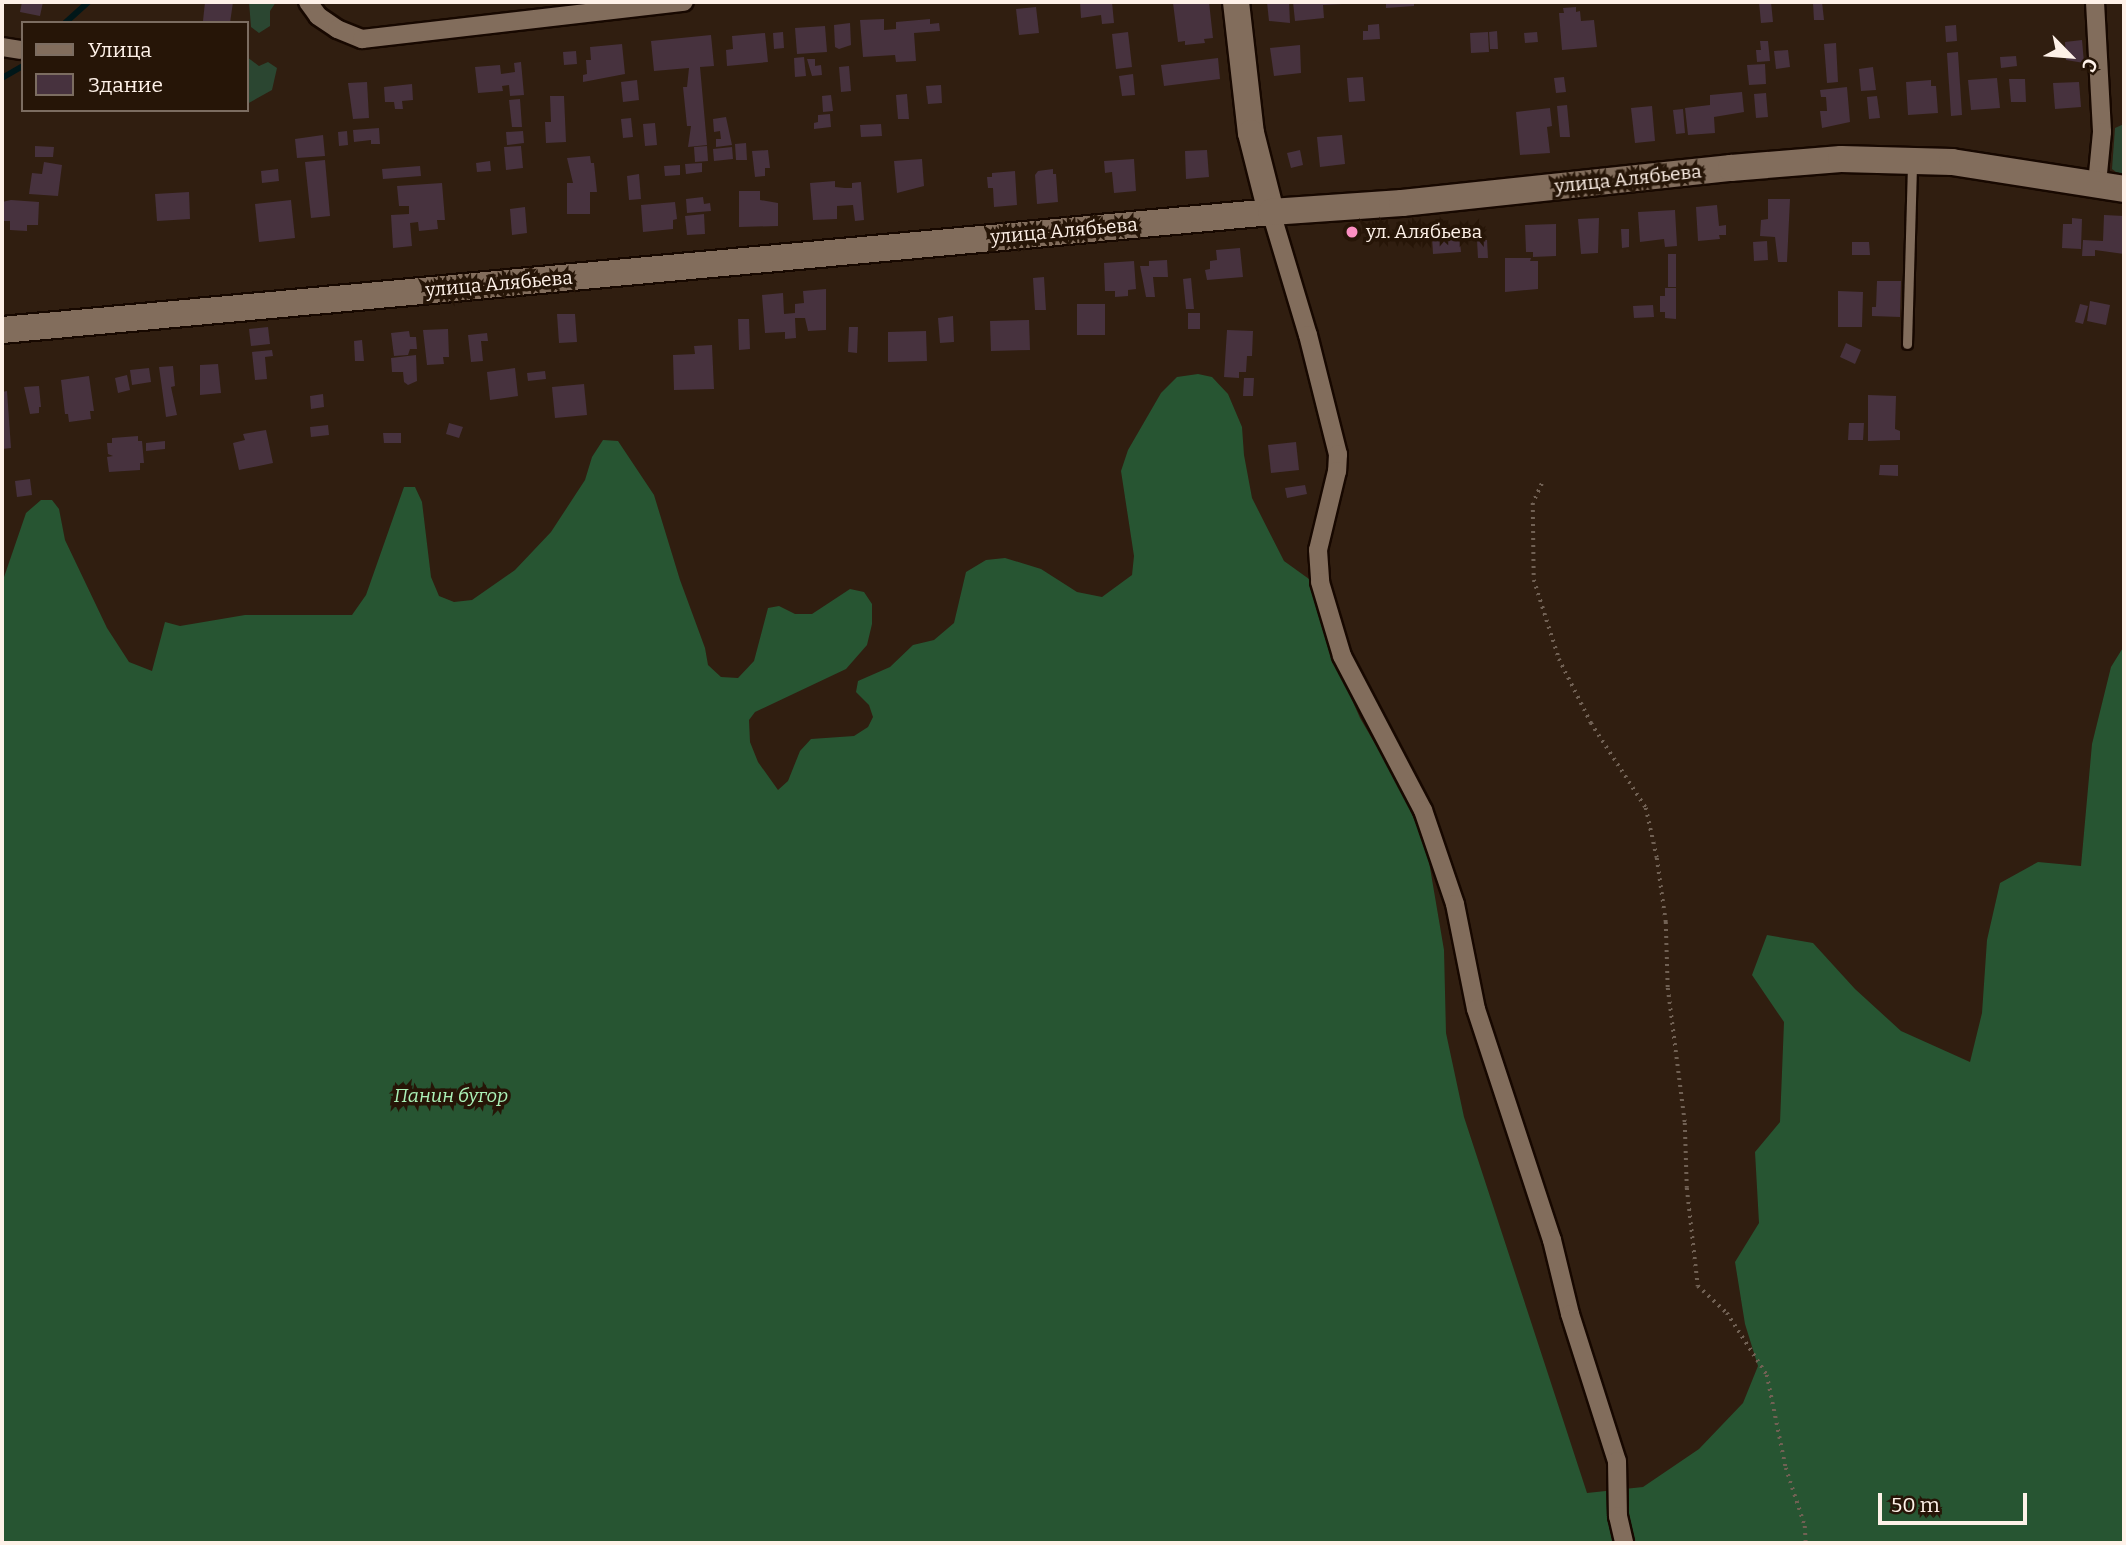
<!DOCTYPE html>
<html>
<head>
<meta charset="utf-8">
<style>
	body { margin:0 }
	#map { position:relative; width:2126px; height:1545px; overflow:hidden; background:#301e10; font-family:Bitter,serif }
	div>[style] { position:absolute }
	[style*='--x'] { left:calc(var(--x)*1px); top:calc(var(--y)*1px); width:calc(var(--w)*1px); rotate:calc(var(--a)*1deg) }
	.green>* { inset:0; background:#2b4631 }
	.forest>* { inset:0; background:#275532 }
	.stream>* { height:6px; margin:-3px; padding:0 3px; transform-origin:3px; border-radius:3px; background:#011719 }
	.building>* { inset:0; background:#47323e }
	.path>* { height:3.5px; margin-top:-1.75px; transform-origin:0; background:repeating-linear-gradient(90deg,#716154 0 2px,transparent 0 7px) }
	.roads { filter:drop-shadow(2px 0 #170800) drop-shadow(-2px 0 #170800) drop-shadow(0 2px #170800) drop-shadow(0 -2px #170800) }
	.lane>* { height:9px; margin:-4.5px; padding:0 4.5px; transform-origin:4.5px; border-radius:4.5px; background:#826d5c }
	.street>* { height:18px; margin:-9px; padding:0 9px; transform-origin:9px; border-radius:9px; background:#826d5c }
	.secondary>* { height:26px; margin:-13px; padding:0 13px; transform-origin:13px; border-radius:13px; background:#826d5c }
	.dots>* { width:19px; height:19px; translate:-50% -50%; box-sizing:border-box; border:4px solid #261507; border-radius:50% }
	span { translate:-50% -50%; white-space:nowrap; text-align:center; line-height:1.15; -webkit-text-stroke:7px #261507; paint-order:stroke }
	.street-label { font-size:19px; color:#fef1e8 }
	.poi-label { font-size:19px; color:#fef1e8 }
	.left { translate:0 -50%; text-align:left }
	.park-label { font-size:19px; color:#abf2b8; font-style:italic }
	.frame { position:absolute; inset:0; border:4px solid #fef1e8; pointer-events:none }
	.legend { position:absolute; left:21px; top:21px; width:228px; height:91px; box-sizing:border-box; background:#261507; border:2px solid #7c6d61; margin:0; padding:9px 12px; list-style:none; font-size:21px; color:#fef1e8 }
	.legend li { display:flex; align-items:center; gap:14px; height:35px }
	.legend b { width:35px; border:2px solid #7c6d61 }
	.north { position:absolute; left:2035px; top:21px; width:70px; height:70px; -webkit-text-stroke:5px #261507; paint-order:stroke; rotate:115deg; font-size:19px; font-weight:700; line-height:28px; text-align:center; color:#fef1e8 }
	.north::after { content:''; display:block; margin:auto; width:24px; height:32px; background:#fef1e8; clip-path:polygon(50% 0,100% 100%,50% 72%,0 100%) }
	.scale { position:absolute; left:1878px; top:1493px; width:149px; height:32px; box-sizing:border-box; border:4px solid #fef1e8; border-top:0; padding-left:9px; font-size:21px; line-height:24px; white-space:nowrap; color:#fef1e8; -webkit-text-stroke:5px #261507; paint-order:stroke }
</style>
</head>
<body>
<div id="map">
	<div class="green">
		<div style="clip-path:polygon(249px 2px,276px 2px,270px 11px,270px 26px,259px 33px,251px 27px)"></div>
		<div style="clip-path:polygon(247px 57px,259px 66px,268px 62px,277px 68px,272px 90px,247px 104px)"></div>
		<div style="clip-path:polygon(2124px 124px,2124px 178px,2112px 169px,2115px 128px)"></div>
	</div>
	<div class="forest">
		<div style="clip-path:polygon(1198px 374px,1212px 377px,1228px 394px,1242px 427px,1244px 455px,1252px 498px,1284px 561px,1309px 579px,1326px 640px,1360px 718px,1400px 786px,1427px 850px,1444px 950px,1446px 1033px,1464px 1117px,1587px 1493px,1643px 1487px,1699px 1449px,1743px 1403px,1758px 1366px,1745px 1324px,1735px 1262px,1759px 1223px,1755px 1152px,1780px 1122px,1784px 1022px,1752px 975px,1767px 935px,1813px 943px,1855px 989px,1901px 1031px,1970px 1062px,1982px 1013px,1987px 940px,2000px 883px,2038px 862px,2081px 866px,2092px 744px,2111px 667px,2124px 646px,2124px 1543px,2px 1543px,2px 583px,26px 513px,41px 500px,52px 500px,59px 509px,65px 540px,107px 628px,129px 662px,152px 671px,165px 622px,180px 626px,245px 615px,352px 615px,366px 595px,404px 487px,415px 487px,422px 502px,431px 577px,439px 596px,454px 602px,472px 600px,515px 570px,551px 532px,585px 480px,592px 457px,603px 440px,618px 441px,654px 495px,680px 580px,705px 648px,708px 665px,721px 677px,738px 678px,754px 661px,768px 608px,779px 606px,795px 614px,812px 614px,850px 589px,864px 592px,872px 604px,872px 624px,867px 645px,846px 669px,755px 712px,749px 720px,750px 742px,758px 762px,778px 790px,788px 781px,800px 751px,811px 739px,854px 736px,868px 727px,873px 717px,869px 705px,856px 692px,858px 681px,890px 667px,913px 645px,934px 640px,954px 623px,966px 572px,986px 560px,1005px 558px,1041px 569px,1077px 592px,1102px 597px,1132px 575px,1134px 556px,1121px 471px,1128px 450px,1161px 393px,1177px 377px)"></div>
	</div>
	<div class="stream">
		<div style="--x:65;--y:23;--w:31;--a:-42"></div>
		<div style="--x:2;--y:78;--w:24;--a:-30"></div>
	</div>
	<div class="building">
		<div style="clip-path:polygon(22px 2px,43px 2px,40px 16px,20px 12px)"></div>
		<div style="clip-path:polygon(205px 2px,233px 2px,230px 23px,203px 21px)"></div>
		<div style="clip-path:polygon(1080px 2px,1112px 2px,1114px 23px,1102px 24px,1101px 15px,1081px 18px)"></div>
		<div style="clip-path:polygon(1209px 2px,1213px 38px,1204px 39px,1205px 43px,1185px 45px,1185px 41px,1178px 42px,1173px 3px)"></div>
		<div style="clip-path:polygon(1267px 2px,1289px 2px,1290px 23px,1269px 21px)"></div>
		<div style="clip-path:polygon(1293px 2px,1343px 2px,1343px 4px,1323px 5px,1324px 18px,1295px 21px)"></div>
		<div style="clip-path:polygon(1386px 2px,1414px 2px,1414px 6px,1386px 8px)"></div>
		<div style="clip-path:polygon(1759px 2px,1771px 2px,1773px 22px,1761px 23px)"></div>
		<div style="clip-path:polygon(1822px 2px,1824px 20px,1814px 20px,1813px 3px)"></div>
		<div style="clip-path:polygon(1036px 7px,1039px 33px,1019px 35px,1016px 9px)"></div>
		<div style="clip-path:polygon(1576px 7px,1576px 12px,1580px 11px,1581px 21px,1594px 20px,1597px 47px,1562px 50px,1559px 13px,1564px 13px,1563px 8px)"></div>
		<div style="clip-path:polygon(884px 19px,884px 30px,896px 29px,896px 22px,930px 19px,930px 24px,939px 23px,940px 31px,914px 33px,916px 61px,896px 62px,895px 55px,863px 57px,860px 20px)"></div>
		<div style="clip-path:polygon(850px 23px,851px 45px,839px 49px,835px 47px,834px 25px)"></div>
		<div style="clip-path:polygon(1379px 24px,1380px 39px,1363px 40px,1363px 31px,1368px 31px,1368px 25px)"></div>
		<div style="clip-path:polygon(1956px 25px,1957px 41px,1946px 42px,1945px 26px)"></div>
		<div style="clip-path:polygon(825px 26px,827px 52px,797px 54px,795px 28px)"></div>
		<div style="clip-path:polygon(1497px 31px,1498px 49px,1490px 49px,1489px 32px)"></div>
		<div style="clip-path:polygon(783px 32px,784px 48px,774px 49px,773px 33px)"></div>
		<div style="clip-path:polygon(1128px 32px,1132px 67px,1116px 69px,1112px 34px)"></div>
		<div style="clip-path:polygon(1488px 32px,1489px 52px,1471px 53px,1470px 33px)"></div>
		<div style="clip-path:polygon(1537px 32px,1538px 42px,1525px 43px,1524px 33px)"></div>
		<div style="clip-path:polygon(765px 33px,768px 62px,727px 66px,726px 50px,733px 49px,732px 36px)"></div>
		<div style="clip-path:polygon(711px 35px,714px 66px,700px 67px,707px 145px,688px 147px,691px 126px,687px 126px,683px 87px,687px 87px,689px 68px,654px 71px,651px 41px)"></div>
		<div style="clip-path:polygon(2082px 40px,2084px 63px,2066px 60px,2065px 42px)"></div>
		<div style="clip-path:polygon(1760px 41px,1768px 41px,1770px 61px,1757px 62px,1756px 50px,1761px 50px)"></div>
		<div style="clip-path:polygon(1836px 43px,1838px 82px,1827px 83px,1824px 44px)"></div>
		<div style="clip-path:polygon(622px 44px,625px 74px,583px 82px,583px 75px,587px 74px,586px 60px,591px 60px,590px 47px)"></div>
		<div style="clip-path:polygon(1300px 45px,1301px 73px,1274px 76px,1270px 48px)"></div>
		<div style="clip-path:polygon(1788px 50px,1790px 67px,1776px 69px,1774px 51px)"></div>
		<div style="clip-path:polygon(576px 51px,577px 64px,564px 65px,563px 52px)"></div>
		<div style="clip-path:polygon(1958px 52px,1962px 115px,1951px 116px,1947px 53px)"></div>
		<div style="clip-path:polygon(2016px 56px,2017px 66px,2001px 68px,2000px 57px)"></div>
		<div style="clip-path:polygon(804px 57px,806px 76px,795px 77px,794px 58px)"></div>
		<div style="clip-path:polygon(1218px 58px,1220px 79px,1164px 86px,1161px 65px)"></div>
		<div style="clip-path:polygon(807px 59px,815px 59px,815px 66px,821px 65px,822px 75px,812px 76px)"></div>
		<div style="clip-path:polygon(521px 62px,524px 95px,510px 96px,509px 85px,502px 86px,503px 91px,478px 93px,475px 67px,500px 65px,501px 74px,515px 72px,514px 63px)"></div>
		<div style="clip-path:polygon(1765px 64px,1766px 84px,1749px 85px,1747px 65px)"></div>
		<div style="clip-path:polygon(849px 66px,851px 91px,841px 92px,839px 67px)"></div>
		<div style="clip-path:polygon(1873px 67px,1876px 90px,1861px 91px,1859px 69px)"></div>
		<div style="clip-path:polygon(1133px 74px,1135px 95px,1122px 96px,1119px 76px)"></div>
		<div style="clip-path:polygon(1363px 77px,1365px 101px,1349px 102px,1347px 78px)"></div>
		<div style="clip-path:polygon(1564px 77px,1566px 92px,1556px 93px,1554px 78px)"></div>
		<div style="clip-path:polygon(1997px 78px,2000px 108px,1971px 110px,1968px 80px)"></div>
		<div style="clip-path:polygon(2009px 79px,2025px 79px,2026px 102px,2011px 102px)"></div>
		<div style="clip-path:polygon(637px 80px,639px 100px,623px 102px,621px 82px)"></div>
		<div style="clip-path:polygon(1931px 80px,1931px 86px,1936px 86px,1938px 113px,1908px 115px,1906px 82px)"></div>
		<div style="clip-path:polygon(367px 82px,369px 118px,353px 119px,348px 83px)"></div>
		<div style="clip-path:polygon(2079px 82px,2081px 107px,2055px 109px,2053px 83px)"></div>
		<div style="clip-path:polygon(412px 84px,413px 100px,402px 101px,403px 109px,395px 109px,394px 102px,385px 102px,384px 87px)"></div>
		<div style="clip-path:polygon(941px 85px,942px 103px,928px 104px,926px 86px)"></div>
		<div style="clip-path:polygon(1847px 87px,1850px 122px,1822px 128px,1820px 111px,1827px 111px,1826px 97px,1821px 97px,1820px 90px)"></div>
		<div style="clip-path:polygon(1742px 92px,1744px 112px,1714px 117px,1715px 133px,1688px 135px,1685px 108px,1710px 105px,1710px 95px)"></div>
		<div style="clip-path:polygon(1766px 93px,1768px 117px,1756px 118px,1754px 94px)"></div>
		<div style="clip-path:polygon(907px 94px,909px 119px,898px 119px,896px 95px)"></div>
		<div style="clip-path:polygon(831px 95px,833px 111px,823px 112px,822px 96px)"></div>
		<div style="clip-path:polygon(550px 96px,564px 96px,566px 142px,546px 143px,545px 122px,551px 122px)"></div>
		<div style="clip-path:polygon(1877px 96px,1880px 118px,1869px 119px,1867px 97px)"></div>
		<div style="clip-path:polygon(520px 99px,522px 127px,512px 127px,509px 100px)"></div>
		<div style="clip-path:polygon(1567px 105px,1570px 137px,1560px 137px,1557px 106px)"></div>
		<div style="clip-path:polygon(1652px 106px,1655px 141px,1635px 143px,1631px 108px)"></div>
		<div style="clip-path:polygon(1550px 108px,1552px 126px,1547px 127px,1550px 153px,1520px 155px,1516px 112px)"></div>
		<div style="clip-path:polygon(1683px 109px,1685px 133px,1676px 134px,1673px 110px)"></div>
		<div style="clip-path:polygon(830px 114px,831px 127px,814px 129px,814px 123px,818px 122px,818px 115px)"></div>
		<div style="clip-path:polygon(726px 117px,732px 145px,716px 147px,716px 139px,721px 139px,720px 131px,714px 132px,713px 119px)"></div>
		<div style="clip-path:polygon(631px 118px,633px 137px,623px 138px,621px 119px)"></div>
		<div style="clip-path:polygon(655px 123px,657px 145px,645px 146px,643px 124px)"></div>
		<div style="clip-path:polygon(881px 124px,882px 136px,861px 137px,860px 125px)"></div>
		<div style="clip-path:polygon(379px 128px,380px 144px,371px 144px,371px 140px,354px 142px,353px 130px)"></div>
		<div style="clip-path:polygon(347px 131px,348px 145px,339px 146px,338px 132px)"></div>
		<div style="clip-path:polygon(523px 131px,524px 143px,507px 145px,506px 132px)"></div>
		<div style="clip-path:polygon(323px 135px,325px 156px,297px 158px,295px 139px)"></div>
		<div style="clip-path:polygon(1342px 135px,1345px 164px,1320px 167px,1317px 137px)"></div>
		<div style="clip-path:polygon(746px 143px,747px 160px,736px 160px,735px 144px)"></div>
		<div style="clip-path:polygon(35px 146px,54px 147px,53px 157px,35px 157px)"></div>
		<div style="clip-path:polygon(521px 146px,523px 168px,506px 170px,504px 147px)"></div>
		<div style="clip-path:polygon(707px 146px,708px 161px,695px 162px,694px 147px)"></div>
		<div style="clip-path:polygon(732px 147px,733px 159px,714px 161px,713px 149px)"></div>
		<div style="clip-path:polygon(768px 150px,770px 168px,765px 168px,765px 176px,755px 177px,752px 151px)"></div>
		<div style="clip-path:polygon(1207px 150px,1209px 177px,1186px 179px,1185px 151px)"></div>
		<div style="clip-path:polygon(1300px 150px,1303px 165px,1291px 168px,1287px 153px)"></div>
		<div style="clip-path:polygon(590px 156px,591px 163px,594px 163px,597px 192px,590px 192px,590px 214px,567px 214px,567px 183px,573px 183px,567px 158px)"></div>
		<div style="clip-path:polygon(922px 159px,924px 186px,897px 193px,894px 161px)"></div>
		<div style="clip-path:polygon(1134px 159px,1136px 191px,1114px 193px,1112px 172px,1105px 173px,1104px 161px)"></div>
		<div style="clip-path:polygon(325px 160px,330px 216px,311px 218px,305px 162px)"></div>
		<div style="clip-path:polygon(490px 161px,491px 171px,477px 172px,476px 163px)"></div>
		<div style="clip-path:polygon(44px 162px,62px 165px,58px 196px,29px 194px,32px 173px,42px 174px)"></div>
		<div style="clip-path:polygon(702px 163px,702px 172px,686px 174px,685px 164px)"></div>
		<div style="clip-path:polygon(680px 165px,680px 175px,665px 176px,664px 166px)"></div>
		<div style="clip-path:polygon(420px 166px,421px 176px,383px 179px,382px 169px)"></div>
		<div style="clip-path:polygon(278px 169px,279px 181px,262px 183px,261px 171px)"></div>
		<div style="clip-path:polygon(1053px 169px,1053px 174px,1056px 174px,1058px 202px,1037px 204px,1035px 175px,1038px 171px)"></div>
		<div style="clip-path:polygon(1015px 171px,1017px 205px,994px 207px,993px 188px,988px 188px,987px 177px,992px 177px,992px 173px)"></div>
		<div style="clip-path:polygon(639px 174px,641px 199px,629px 200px,627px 176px)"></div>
		<div style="clip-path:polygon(835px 181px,835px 187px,845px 188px,852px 188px,852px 183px,861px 182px,864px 220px,855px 221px,853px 205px,837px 206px,837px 219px,813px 220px,810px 183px)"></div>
		<div style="clip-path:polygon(442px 183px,445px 220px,437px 220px,438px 229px,419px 231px,418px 222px,410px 223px,412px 246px,393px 248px,391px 215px,409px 214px,409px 206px,399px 206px,397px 186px)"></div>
		<div style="clip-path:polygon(739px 191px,760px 191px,760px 200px,778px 203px,778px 226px,739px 227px)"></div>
		<div style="clip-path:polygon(189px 192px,190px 219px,157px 221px,155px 194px)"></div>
		<div style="clip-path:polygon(703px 197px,704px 204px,710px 203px,711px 211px,687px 213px,686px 199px)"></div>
		<div style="clip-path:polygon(1768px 199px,1790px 199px,1787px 262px,1778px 262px,1775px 237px,1760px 236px,1761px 220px,1768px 219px)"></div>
		<div style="clip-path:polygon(11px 200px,39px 202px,38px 225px,27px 225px,27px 231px,10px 230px,10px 221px,2px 221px,2px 202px)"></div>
		<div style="clip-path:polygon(291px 200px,295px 238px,259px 242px,255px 204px)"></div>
		<div style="clip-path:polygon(675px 202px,677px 219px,673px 220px,673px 229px,643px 232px,641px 205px)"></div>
		<div style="clip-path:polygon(1717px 205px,1719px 226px,1726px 225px,1726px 235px,1719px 235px,1720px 239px,1698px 241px,1696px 207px)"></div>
		<div style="clip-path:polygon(525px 207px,527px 233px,512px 235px,510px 209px)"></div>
		<div style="clip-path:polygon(1675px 210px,1677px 246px,1665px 247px,1664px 239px,1640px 242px,1638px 212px)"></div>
		<div style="clip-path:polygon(704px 214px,705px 234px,687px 235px,685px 216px)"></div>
		<div style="clip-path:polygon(2104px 215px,2124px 216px,2124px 254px,2095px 250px,2095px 256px,2082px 256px,2083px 240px,2103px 241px)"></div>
		<div style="clip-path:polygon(1599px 218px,1598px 253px,1581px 254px,1578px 219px)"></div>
		<div style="clip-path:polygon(2072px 218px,2082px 219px,2081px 249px,2062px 248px,2063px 224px,2072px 224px)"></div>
		<div style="clip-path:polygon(1556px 224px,1556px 256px,1533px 257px,1533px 252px,1526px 252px,1525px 225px)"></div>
		<div style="clip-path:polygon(1621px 229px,1629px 229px,1629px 247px,1622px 248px)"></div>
		<div style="clip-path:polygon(1459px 233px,1461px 252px,1433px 254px,1432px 236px)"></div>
		<div style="clip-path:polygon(1477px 240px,1487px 240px,1488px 258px,1478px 258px)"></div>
		<div style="clip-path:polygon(1767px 241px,1768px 260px,1754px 261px,1753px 242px)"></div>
		<div style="clip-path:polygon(1852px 242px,1869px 242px,1870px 255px,1852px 255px)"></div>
		<div style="clip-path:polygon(1240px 248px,1243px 277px,1207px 280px,1205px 270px,1210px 269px,1210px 261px,1217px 260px,1216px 250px)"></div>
		<div style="clip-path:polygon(1668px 254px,1676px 254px,1676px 287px,1668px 287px)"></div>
		<div style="clip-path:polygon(1505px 258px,1531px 258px,1530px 261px,1538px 261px,1538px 289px,1505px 292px)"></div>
		<div style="clip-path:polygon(1167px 260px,1168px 277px,1153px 277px,1155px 297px,1146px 297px,1140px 266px,1149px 266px,1149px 261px)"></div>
		<div style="clip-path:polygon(1134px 261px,1136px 289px,1128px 290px,1128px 296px,1115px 297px,1115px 291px,1105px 291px,1104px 263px)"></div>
		<div style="clip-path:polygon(1044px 277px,1046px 310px,1035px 310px,1033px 278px)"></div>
		<div style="clip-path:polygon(1191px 278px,1194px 309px,1186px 309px,1183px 279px)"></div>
		<div style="clip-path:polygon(1877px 281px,1901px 281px,1900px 317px,1872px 316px,1872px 307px,1876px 307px)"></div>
		<div style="clip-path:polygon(1665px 288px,1676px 288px,1676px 319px,1665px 318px,1665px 312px,1660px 312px,1660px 296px,1665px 296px)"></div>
		<div style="clip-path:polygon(826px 289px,826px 330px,808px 331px,805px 318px,795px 318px,796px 338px,785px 339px,785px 332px,765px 333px,762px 295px,783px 293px,784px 314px,795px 313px,795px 304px,804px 303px,803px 291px)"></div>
		<div style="clip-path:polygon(1838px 291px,1863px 292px,1862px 327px,1838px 327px)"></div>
		<div style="clip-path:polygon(2090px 301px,2110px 305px,2106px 325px,2087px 321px)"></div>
		<div style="clip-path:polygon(1077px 304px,1105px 304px,1105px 335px,1077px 335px)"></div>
		<div style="clip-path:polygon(2080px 304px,2088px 306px,2083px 324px,2075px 322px)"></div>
		<div style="clip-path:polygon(1653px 305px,1654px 317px,1634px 318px,1633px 306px)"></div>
		<div style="clip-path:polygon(1188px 313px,1200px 313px,1200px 329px,1188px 329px)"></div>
		<div style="clip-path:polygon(557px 314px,575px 314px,577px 342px,559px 343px)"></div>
		<div style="clip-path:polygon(953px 316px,954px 342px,940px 343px,938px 318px)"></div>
		<div style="clip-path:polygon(738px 319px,749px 319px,750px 349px,739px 350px)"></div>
		<div style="clip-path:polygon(1029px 320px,1030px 350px,991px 351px,990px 321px)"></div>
		<div style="clip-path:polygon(268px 327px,270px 344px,251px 346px,249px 329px)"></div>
		<div style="clip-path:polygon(849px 327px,858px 327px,857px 353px,848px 352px)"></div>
		<div style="clip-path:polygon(448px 329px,449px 357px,443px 357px,444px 364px,427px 365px,423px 330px)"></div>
		<div style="clip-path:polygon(1227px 330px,1253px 331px,1252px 356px,1247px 356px,1246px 372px,1239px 372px,1239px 378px,1224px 377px)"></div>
		<div style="clip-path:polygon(409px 331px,410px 337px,416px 337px,417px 349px,410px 349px,408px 355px,394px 356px,391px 333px)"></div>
		<div style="clip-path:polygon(926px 331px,927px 361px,888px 362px,888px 332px)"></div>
		<div style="clip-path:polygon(487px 333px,488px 341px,481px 341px,483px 361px,471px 362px,468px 335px)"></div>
		<div style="clip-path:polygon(362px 340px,364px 361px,355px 361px,354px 341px)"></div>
		<div style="clip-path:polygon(1846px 343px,1861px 350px,1855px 364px,1840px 357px)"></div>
		<div style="clip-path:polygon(712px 345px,714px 389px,674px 390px,673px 355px,695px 354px,694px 346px)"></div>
		<div style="clip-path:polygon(272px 350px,273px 356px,265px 357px,267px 379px,255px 380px,252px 352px)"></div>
		<div style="clip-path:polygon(416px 355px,417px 381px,408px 385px,404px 382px,403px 372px,392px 372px,391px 358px)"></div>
		<div style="clip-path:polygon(218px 364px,221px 393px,200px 395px,200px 365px)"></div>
		<div style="clip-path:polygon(173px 366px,175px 386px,171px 387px,177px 415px,166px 417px,159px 367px)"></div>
		<div style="clip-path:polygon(149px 368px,151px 382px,132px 385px,130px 370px)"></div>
		<div style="clip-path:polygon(515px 368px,518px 396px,490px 400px,487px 372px)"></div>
		<div style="clip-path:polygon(545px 371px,546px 379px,528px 381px,527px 373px)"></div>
		<div style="clip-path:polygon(127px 375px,130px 390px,118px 393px,115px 378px)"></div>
		<div style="clip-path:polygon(89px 376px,94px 411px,90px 411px,91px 419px,69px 422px,68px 414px,65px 414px,61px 380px)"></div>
		<div style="clip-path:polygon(1244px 378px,1254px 378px,1253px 396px,1243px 396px)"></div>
		<div style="clip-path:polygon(584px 384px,587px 415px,555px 418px,552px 387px)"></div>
		<div style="clip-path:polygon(39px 386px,41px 407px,39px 407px,39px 413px,30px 414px,24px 387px)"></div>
		<div style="clip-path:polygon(7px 391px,11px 448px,2px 449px,2px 392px)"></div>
		<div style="clip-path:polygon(323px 394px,324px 407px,311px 409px,310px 396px)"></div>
		<div style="clip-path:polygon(1868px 395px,1896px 396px,1895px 429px,1900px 431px,1900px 440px,1868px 441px)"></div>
		<div style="clip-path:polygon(449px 423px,463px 427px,459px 438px,446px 434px)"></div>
		<div style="clip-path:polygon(1849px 423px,1864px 423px,1863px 440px,1848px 440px)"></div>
		<div style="clip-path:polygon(328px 425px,329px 435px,311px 437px,310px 427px)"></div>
		<div style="clip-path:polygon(266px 430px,273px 463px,239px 470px,233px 443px,245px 440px,243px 434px)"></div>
		<div style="clip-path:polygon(383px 433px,401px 433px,401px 443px,384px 443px)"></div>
		<div style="clip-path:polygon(138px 436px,138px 441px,142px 441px,144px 463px,140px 463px,140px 470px,109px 472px,107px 457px,113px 456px,108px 454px,107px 443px,112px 443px,112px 438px)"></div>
		<div style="clip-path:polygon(165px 441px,165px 449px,146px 451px,146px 443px)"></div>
		<div style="clip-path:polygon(1296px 442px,1299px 470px,1271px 473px,1268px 445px)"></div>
		<div style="clip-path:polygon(1880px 465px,1898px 465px,1898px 476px,1879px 475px)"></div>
		<div style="clip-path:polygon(30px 479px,32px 495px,17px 497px,15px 481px)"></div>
		<div style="clip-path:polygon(1305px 485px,1307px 494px,1287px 498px,1285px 488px)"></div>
	</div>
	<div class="path">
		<div style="--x:1542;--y:484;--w:21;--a:115"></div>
		<div style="--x:1533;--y:503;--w:77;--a:89.3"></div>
		<div style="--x:1534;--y:580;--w:83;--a:72.4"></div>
		<div style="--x:1559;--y:659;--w:72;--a:63.4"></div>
		<div style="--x:1591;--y:723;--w:101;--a:57.1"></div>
		<div style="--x:1646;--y:808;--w:51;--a:77.6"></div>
		<div style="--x:1657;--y:858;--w:65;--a:82"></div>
		<div style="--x:1666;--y:922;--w:66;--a:88.3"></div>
		<div style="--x:1668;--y:988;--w:136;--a:82.8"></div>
		<div style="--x:1685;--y:1123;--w:65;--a:88.2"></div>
		<div style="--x:1687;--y:1188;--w:99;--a:83.6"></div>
		<div style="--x:1698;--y:1286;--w:40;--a:43"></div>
		<div style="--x:1727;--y:1313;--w:74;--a:57.2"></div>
		<div style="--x:1767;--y:1375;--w:95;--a:78.5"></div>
		<div style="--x:1786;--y:1468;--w:61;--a:71.9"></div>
		<div style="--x:1805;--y:1526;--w:17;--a:87"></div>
	</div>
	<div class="roads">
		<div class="lane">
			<div style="--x:1907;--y:344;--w:180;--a:-88.4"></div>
		</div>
		<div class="street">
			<div style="--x:308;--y:2;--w:17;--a:54"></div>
			<div style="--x:318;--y:16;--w:23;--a:34"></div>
			<div style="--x:337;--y:29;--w:27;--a:22"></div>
			<div style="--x:362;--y:39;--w:324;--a:-6.6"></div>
			<div style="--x:2095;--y:2;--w:130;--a:86.9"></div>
			<div style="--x:2102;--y:132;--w:52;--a:95.5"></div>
			<div style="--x:2;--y:47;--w:19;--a:9"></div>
			<div style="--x:1271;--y:212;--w:128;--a:73.3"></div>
			<div style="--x:1308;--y:335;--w:123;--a:75.9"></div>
			<div style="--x:1338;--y:454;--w:17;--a:93"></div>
			<div style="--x:1337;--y:471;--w:81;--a:103.5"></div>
			<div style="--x:1318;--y:550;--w:32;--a:86"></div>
			<div style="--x:1320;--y:582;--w:77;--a:73.4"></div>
			<div style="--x:1342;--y:656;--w:174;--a:62.3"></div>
			<div style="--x:1423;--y:810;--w:99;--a:71.2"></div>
			<div style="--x:1455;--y:904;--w:107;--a:78.7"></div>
			<div style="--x:1476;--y:1009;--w:243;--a:71.8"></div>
			<div style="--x:1552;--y:1240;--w:76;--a:76.3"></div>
			<div style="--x:1570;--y:1314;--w:154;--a:72.3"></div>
			<div style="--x:1617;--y:1461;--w:55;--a:89"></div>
			<div style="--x:1618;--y:1516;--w:28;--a:77"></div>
		</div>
		<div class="secondary">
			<div style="--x:1236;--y:2;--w:132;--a:83.5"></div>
			<div style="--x:1251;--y:133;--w:81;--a:75.8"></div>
			<div style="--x:2;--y:330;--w:1274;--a:-5.31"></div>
			<div style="--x:1271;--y:212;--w:131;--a:-3.9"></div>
			<div style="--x:1402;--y:203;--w:331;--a:-6.1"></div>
			<div style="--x:1731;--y:168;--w:110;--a:-4.7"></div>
			<div style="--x:1841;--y:159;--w:111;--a:1.5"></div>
			<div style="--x:1952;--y:162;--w:174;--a:8.9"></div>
		</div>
	</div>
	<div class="dots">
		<div style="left:1352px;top:232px;background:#fc8fc2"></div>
	</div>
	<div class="street-label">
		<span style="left:1628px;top:179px;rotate:-6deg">улица Алябьева</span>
		<span style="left:1064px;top:231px;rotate:-5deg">улица Алябьева</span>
		<span style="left:499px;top:284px;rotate:-5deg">улица Алябьева</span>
	</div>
	<div class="poi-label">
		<span class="left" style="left:1366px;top:232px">ул. Алябьева</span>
	</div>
	<div class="park-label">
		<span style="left:451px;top:1096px">Панин бугор</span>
	</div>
	<div class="frame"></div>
	<ul class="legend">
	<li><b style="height:9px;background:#826d5c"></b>Улица</li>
	<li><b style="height:19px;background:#47323e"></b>Здание</li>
	</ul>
	<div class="north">С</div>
	<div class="scale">50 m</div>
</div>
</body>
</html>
